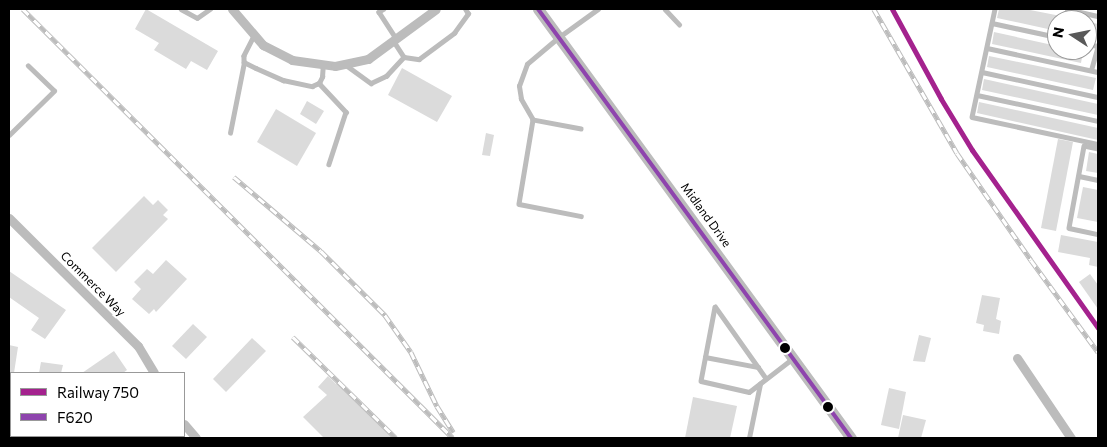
<!DOCTYPE html>
<html>
<head>
<meta charset="utf-8">
<style>
	body { margin:0 }
	#map { position:relative; width:1107px; height:447px; overflow:hidden; background:#fff; font-family:Commissioner,sans-serif }
	div>[style] { position:absolute }
	[style*='--x'] { left:calc(var(--x)*1px); top:calc(var(--y)*1px); width:calc(var(--w)*1px); rotate:calc(var(--a)*1deg) }
	.building>* { inset:0; background:#dbdbdb }
	.service>* { height:4.5px; margin:-2.25px; padding:0 2.25px; transform-origin:2.25px; border-radius:2.25px; background:#bcbcbc }
	.minor>* { height:9px; margin:-4.5px; padding:0 4.5px; transform-origin:4.5px; border-radius:4.5px; background:#bcbcbc }
	.tertiary>* { height:11px; margin:-5.5px; padding:0 5.5px; transform-origin:5.5px; border-radius:5.5px; background:#bcbcbc }
	.rail>* { height:4.5px; margin-top:-2.25px; transform-origin:0; background:repeating-linear-gradient(90deg,#fff 0 8px,#bcbcbc 0 16px); box-sizing:border-box; border-block:1px solid #bcbcbc }
	.bus-1>* { height:4px; margin:-2px; padding:0 2px; transform-origin:2px; border-radius:2px; background:#8e44ad }
	.rail-1>* { height:5px; margin:-2.5px; padding:0 2.5px; transform-origin:2.5px; border-radius:2.5px; background:#a4228e }
	.dots>* { width:14px; height:14px; translate:-50% -50%; box-sizing:border-box; border:2px solid #fff; border-radius:50% }
	span { translate:-50% -50%; white-space:nowrap; text-align:center; line-height:1.15; -webkit-text-stroke:4px #fff; paint-order:stroke }
	.street-label { font-size:12px; color:#000 }
	.frame { position:absolute; inset:0; border:10px solid #000; pointer-events:none }
	.legend { position:absolute; left:10px; top:372px; width:175px; height:65px; box-sizing:border-box; background:#fff; border:1px solid #999; margin:0; padding:6px 9px; list-style:none; font-size:15px; color:#000 }
	.legend li { display:flex; align-items:center; gap:10px; height:25px }
	.legend b { width:25px; border:1px solid #999 }
	.north { position:absolute; left:1047px; top:10px; width:50px; height:50px; box-sizing:border-box; background:#fff; border:1px solid #999; border-radius:50%; rotate:281deg; font-size:14px; font-weight:700; line-height:20px; text-align:center; color:#000 }
	.north::after { content:''; display:block; margin:auto; width:18px; height:22px; background:#595959; clip-path:polygon(50% 0,100% 100%,50% 72%,0 100%) }
</style>
</head>
<body>
<div id="map">
	<div class="building">
		<div style="clip-path:polygon(146px 9px,218px 51px,207px 70px,191px 61px,186px 69px,154px 50px,159px 43px,135px 29px)"></div>
		<div style="clip-path:polygon(999px 9px,1025px 9px,1071px 18px,1057px 20px,1057px 31px,997px 18px)"></div>
		<div style="clip-path:polygon(1089px 22px,1098px 24px,1098px 39px,1087px 37px)"></div>
		<div style="clip-path:polygon(994px 32px,1057px 46px,1057px 50px,1083px 52px,1081px 63px,992px 44px)"></div>
		<div style="clip-path:polygon(989px 56px,1096px 78px,1093px 90px,987px 67px)"></div>
		<div style="clip-path:polygon(402px 68px,452px 96px,437px 122px,388px 95px)"></div>
		<div style="clip-path:polygon(984px 79px,1098px 104px,1098px 115px,982px 90px)"></div>
		<div style="clip-path:polygon(307px 101px,324px 111px,316px 124px,300px 114px)"></div>
		<div style="clip-path:polygon(979px 102px,1098px 128px,1098px 140px,977px 113px)"></div>
		<div style="clip-path:polygon(276px 109px,316px 133px,297px 166px,257px 142px)"></div>
		<div style="clip-path:polygon(486px 133px,494px 135px,490px 156px,482px 155px)"></div>
		<div style="clip-path:polygon(1058px 139px,1073px 142px,1056px 231px,1041px 228px)"></div>
		<div style="clip-path:polygon(1089px 152px,1098px 154px,1098px 173px,1086px 171px)"></div>
		<div style="clip-path:polygon(1083px 187px,1098px 190px,1098px 222px,1077px 218px)"></div>
		<div style="clip-path:polygon(144px 196px,153px 205px,158px 200px,168px 210px,163px 215px,168px 219px,116px 272px,92px 248px)"></div>
		<div style="clip-path:polygon(1061px 235px,1098px 242px,1098px 267px,1089px 265px,1090px 258px,1058px 252px)"></div>
		<div style="clip-path:polygon(166px 260px,187px 279px,156px 312px,154px 309px,149px 314px,132px 299px,141px 289px,134px 282px,147px 269px,153px 274px)"></div>
		<div style="clip-path:polygon(9px 271px,66px 310px,45px 339px,31px 330px,39px 318px,9px 297px)"></div>
		<div style="clip-path:polygon(1090px 274px,1098px 285px,1098px 309px,1079px 282px)"></div>
		<div style="clip-path:polygon(982px 295px,1000px 298px,996px 319px,1001px 321px,999px 334px,983px 331px,984px 325px,976px 323px)"></div>
		<div style="clip-path:polygon(193px 324px,207px 337px,186px 359px,172px 346px)"></div>
		<div style="clip-path:polygon(919px 335px,931px 338px,925px 362px,913px 361px)"></div>
		<div style="clip-path:polygon(252px 338px,266px 351px,226px 392px,213px 379px)"></div>
		<div style="clip-path:polygon(9px 345px,18px 347px,14px 373px,11px 373px,11px 377px,9px 377px)"></div>
		<div style="clip-path:polygon(114px 351px,127px 370px,123px 373px,82px 373px)"></div>
		<div style="clip-path:polygon(41px 362px,63px 365px,61px 373px,39px 373px)"></div>
		<div style="clip-path:polygon(328px 376px,336px 384px,338px 383px,394px 438px,324px 438px,303px 417px,327px 395px,318px 387px)"></div>
		<div style="clip-path:polygon(889px 388px,906px 392px,899px 429px,881px 425px)"></div>
		<div style="clip-path:polygon(693px 397px,737px 406px,730px 438px,685px 438px)"></div>
		<div style="clip-path:polygon(9px 409px,11px 410px,11px 436px,25px 436px,25px 438px,9px 438px)"></div>
		<div style="clip-path:polygon(903px 415px,926px 420px,921px 438px,898px 438px)"></div>
		<div style="clip-path:polygon(105px 436px,134px 436px,130px 438px,106px 438px)"></div>
	</div>
	<div class="service">
		<div style="--x:181;--y:9;--w:18;--a:29"></div>
		<div style="--x:197;--y:18;--w:16;--a:-35"></div>
		<div style="--x:384;--y:9;--w:6;--a:149"></div>
		<div style="--x:379;--y:12;--w:31;--a:57"></div>
		<div style="--x:665;--y:9;--w:21;--a:47"></div>
		<div style="--x:995;--y:9;--w:110;--a:102"></div>
		<div style="--x:972;--y:117;--w:129;--a:12.1"></div>
		<div style="--x:1067;--y:9;--w:32;--a:13"></div>
		<div style="--x:992;--y:23;--w:66;--a:12.2"></div>
		<div style="--x:254;--y:36;--w:22;--a:117"></div>
		<div style="--x:244;--y:56;--w:6;--a:90"></div>
		<div style="--x:244;--y:62;--w:13;--a:27"></div>
		<div style="--x:256;--y:68;--w:30;--a:24"></div>
		<div style="--x:283;--y:80;--w:30;--a:12"></div>
		<div style="--x:312;--y:86;--w:8;--a:-23"></div>
		<div style="--x:319;--y:83;--w:7;--a:-63"></div>
		<div style="--x:322;--y:77;--w:13;--a:-86"></div>
		<div style="--x:393;--y:40;--w:20;--a:57"></div>
		<div style="--x:404;--y:57;--w:15;--a:8"></div>
		<div style="--x:419;--y:59;--w:44;--a:-36.6"></div>
		<div style="--x:454;--y:33;--w:24;--a:-54"></div>
		<div style="--x:468;--y:14;--w:6;--a:-121"></div>
		<div style="--x:1087;--y:44;--w:11;--a:10"></div>
		<div style="--x:987;--y:48;--w:114;--a:12.2"></div>
		<div style="--x:346;--y:65;--w:31;--a:36"></div>
		<div style="--x:371;--y:83;--w:17;--a:-25"></div>
		<div style="--x:386;--y:76;--w:26;--a:-47"></div>
		<div style="--x:1091;--y:70;--w:25;--a:-74"></div>
		<div style="--x:982;--y:72;--w:119;--a:12.2"></div>
		<div style="--x:319;--y:83;--w:40;--a:47"></div>
		<div style="--x:346;--y:112;--w:55;--a:108.1"></div>
		<div style="--x:977;--y:95;--w:124;--a:12.1"></div>
		<div style="--x:533;--y:120;--w:85;--a:99.5"></div>
		<div style="--x:519;--y:204;--w:63;--a:11"></div>
		<div style="--x:581;--y:129;--w:49;--a:-169.4"></div>
		<div style="--x:533;--y:120;--w:24;--a:-120"></div>
		<div style="--x:521;--y:99;--w:13;--a:-99"></div>
		<div style="--x:519;--y:86;--w:23;--a:-70"></div>
		<div style="--x:527;--y:64;--w:42;--a:-40.2"></div>
		<div style="--x:559;--y:37;--w:48;--a:-35.7"></div>
		<div style="--x:230;--y:133;--w:72;--a:-78.8"></div>
		<div style="--x:9;--y:135;--w:63;--a:-44.4"></div>
		<div style="--x:54;--y:91;--w:36;--a:-136"></div>
		<div style="--x:1098;--y:149;--w:14;--a:-168"></div>
		<div style="--x:1084;--y:146;--w:83;--a:100.4"></div>
		<div style="--x:1069;--y:228;--w:30;--a:12"></div>
		<div style="--x:1079;--y:176;--w:19;--a:12"></div>
		<div style="--x:705;--y:357;--w:54;--a:10.7"></div>
		<div style="--x:766;--y:379;--w:88;--a:-125.3"></div>
		<div style="--x:715;--y:307;--w:75;--a:100.7"></div>
		<div style="--x:701;--y:381;--w:49;--a:12.9"></div>
		<div style="--x:749;--y:392;--w:54;--a:-37.5"></div>
		<div style="--x:749;--y:438;--w:55;--a:-78.5"></div>
	</div>
	<div class="minor">
		<div style="--x:232;--y:9;--w:48;--a:49.3"></div>
		<div style="--x:263;--y:45;--w:33;--a:27"></div>
		<div style="--x:292;--y:60;--w:43;--a:7.9"></div>
		<div style="--x:335;--y:66;--w:34;--a:-12"></div>
		<div style="--x:368;--y:59;--w:84;--a:-36.3"></div>
		<div style="--x:9;--y:218;--w:182;--a:44.8"></div>
		<div style="--x:138;--y:346;--w:31;--a:59"></div>
		<div style="--x:1017;--y:358;--w:97;--a:56"></div>
		<div style="--x:184;--y:424;--w:18;--a:49"></div>
	</div>
	<div class="tertiary">
		<div style="--x:538;--y:9;--w:531;--a:53.89"></div>
	</div>
	<div class="rail">
		<div style="--x:23;--y:9;--w:607;--a:44.93"></div>
		<div style="--x:874;--y:9;--w:166;--a:60"></div>
		<div style="--x:957;--y:153;--w:130;--a:55.3"></div>
		<div style="--x:1031;--y:260;--w:114;--a:53.9"></div>
		<div style="--x:234;--y:177;--w:114;--a:40.4"></div>
		<div style="--x:321;--y:251;--w:91;--a:45"></div>
		<div style="--x:385;--y:315;--w:45;--a:54.9"></div>
		<div style="--x:411;--y:352;--w:60;--a:64.3"></div>
		<div style="--x:437;--y:406;--w:31;--a:58"></div>
		<div style="--x:293;--y:337;--w:144;--a:44.4"></div>
	</div>
	<div class="bus-1">
		<div style="--x:538;--y:9;--w:531;--a:53.89"></div>
	</div>
	<div class="rail-1">
		<div style="--x:892;--y:9;--w:102;--a:61.4"></div>
		<div style="--x:941;--y:99;--w:60;--a:58.7"></div>
		<div style="--x:972;--y:150;--w:218;--a:54.7"></div>
	</div>
	<div class="dots">
		<div style="left:785px;top:348px;background:#000"></div>
		<div style="left:828px;top:407px;background:#000"></div>
	</div>
	<div class="street-label">
		<span style="left:706px;top:215px;rotate:54deg">Midland Drive</span>
		<span style="left:93px;top:284px;rotate:45deg">Commerce Way</span>
	</div>
	<div class="frame"></div>
	<ul class="legend">
	<li><b style="height:6px;background:#a4228e"></b>Railway 750</li>
	<li><b style="height:6px;background:#8e44ad"></b>F620</li>
	</ul>
	<div class="north">N</div>
</div>
</body>
</html>
